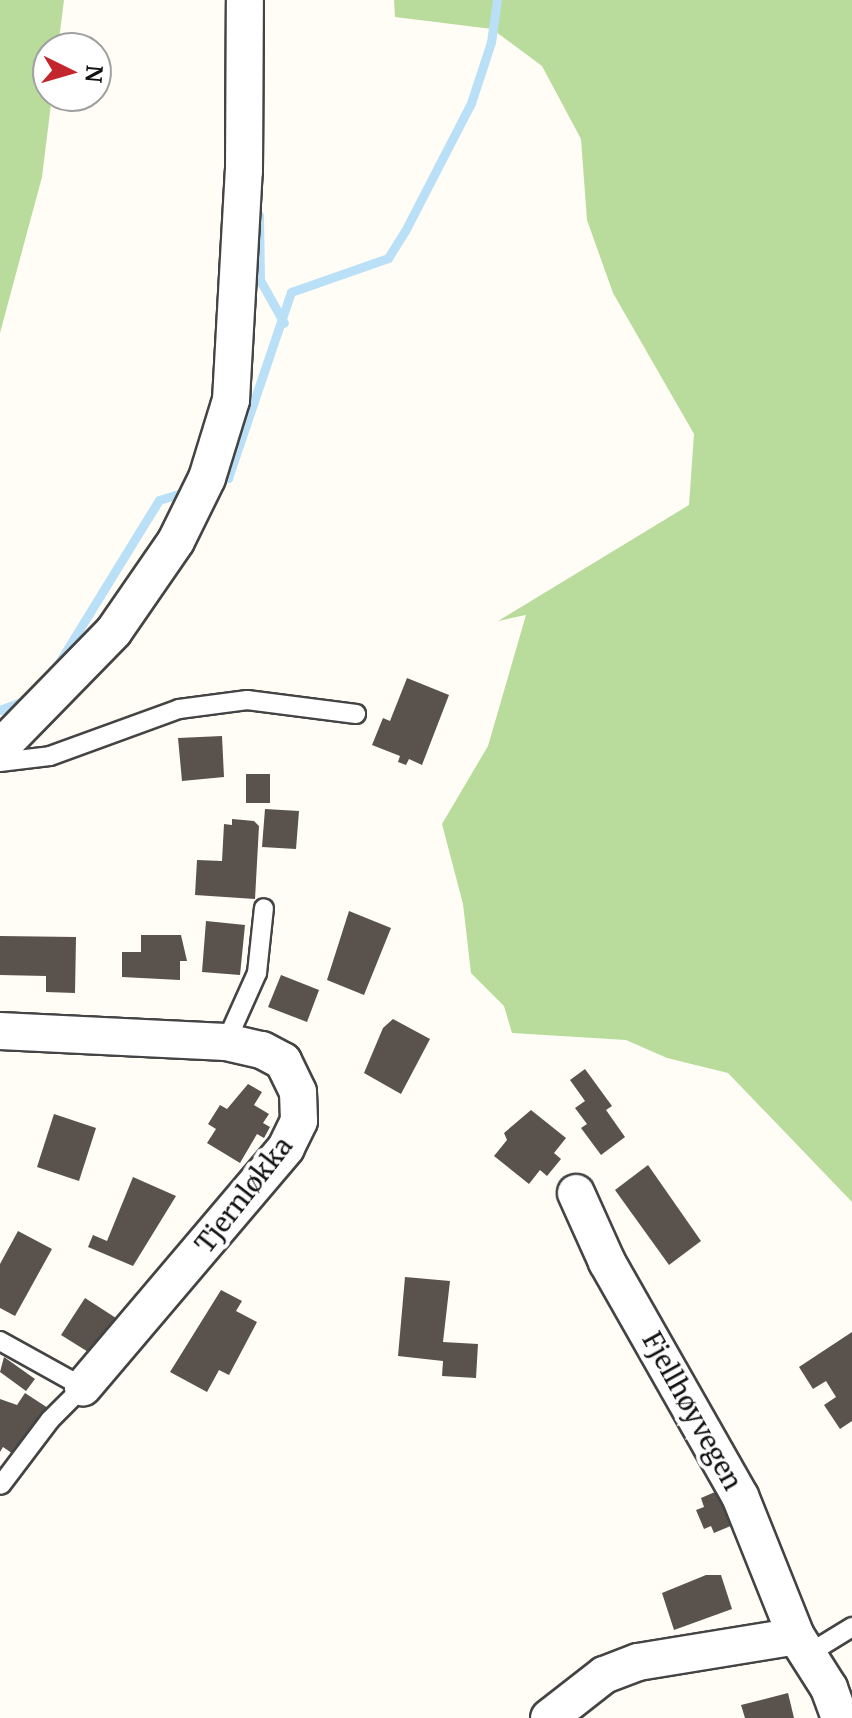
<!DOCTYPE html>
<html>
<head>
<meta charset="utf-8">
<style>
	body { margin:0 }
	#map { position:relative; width:852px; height:1718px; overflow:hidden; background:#fffdf5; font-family:Merriweather,serif }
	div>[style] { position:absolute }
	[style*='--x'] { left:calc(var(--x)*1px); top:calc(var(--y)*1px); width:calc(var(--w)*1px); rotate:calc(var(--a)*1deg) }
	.forest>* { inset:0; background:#b9dc9c }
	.stream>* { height:9px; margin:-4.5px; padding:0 4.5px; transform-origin:4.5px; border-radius:4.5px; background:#b9e0f7 }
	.building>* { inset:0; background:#5a524d }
	.roads { filter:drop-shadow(2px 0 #444) drop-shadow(-2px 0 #444) drop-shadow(0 2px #444) drop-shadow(0 -2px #444) }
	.service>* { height:18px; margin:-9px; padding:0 9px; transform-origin:9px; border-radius:9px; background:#fff }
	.minor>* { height:36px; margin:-18px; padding:0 18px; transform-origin:18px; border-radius:18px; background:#fff }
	span { translate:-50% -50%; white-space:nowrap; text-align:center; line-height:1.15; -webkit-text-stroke:8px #fff; paint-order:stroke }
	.street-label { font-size:26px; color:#111 }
	.north { position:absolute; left:32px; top:32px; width:80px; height:80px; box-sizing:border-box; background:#fff; border:2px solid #a0a0a0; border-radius:50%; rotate:95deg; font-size:22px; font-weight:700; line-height:32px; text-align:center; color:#111 }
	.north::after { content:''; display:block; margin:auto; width:28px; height:36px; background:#c4262e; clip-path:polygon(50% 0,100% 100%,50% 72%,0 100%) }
</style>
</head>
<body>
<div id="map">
	<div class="forest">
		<div style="clip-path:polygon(0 0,64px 0,58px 48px,48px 48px,48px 96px,52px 96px,42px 177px,0 333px)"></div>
		<div style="clip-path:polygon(394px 0,852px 0,852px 1202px,728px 1073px,667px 1058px,626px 1040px,512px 1033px,504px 1006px,471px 973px,463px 904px,442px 824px,488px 746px,526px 615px,498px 621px,689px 505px,694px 434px,613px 293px,587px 220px,581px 139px,542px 66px,492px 29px,395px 17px)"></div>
	</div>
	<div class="stream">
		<div style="--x:259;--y:215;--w:65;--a:89.1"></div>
		<div style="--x:260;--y:280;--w:49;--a:60.8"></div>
		<div style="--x:214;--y:482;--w:15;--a:-16"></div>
		<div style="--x:228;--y:478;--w:196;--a:-71.3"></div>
		<div style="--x:291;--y:292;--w:103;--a:-19.3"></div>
		<div style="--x:388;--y:258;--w:32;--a:-58"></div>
		<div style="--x:405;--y:231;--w:144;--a:-62.7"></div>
		<div style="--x:471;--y:103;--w:64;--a:-71.8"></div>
		<div style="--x:491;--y:42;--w:42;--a:-81.9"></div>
		<div style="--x:55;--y:669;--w:198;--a:-58.4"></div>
		<div style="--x:159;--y:500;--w:30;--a:-17"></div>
		<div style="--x:0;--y:710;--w:30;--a:-21"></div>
	</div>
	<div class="building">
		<div style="clip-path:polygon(407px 678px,449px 695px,422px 765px,409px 759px,406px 765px,398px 762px,400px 756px,372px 745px,383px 718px,390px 721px)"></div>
		<div style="clip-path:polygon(222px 736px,224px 777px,182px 781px,178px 738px)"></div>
		<div style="clip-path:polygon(246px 774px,270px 774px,270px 803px,246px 803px)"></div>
		<div style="clip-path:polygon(265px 809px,299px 811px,296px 849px,262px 847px)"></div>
		<div style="clip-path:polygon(232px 819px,254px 821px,259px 826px,255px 899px,195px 895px,197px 860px,222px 861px,224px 824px,232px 825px)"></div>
		<div style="clip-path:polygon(349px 911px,391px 928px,364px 995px,327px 980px)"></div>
		<div style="clip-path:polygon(206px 921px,245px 925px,240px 975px,202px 972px)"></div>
		<div style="clip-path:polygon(141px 935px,181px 935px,187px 961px,180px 961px,180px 980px,122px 977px,122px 952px,141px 952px)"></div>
		<div style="clip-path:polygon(0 936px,76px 937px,75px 993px,46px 992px,46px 976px,0 975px)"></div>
		<div style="clip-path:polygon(281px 975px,319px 990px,307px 1022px,268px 1007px)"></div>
		<div style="clip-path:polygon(393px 1019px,430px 1039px,401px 1094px,364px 1073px,383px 1028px)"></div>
		<div style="clip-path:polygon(585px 1069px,612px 1106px,606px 1110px,625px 1137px,601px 1155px,581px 1128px,587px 1124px,575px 1108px,585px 1101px,570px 1080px)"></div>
		<div style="clip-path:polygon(248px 1084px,262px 1092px,254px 1105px,269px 1114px,263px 1123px,270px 1127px,264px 1138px,257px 1134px,240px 1163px,207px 1143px,216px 1129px,208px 1124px,220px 1105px,227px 1109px)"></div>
		<div style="clip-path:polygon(531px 1110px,566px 1138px,554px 1153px,561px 1159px,547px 1176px,540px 1170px,529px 1184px,494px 1156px,507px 1140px,504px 1133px)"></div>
		<div style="clip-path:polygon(54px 1114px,96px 1128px,79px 1181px,37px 1167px)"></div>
		<div style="clip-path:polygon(648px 1165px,701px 1241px,669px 1265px,615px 1190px)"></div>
		<div style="clip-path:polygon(133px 1177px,176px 1196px,133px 1266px,88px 1247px,93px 1235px,107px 1241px)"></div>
		<div style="clip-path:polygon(18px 1231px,52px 1249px,15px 1316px,0 1308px,0 1264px)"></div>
		<div style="clip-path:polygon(405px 1277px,450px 1281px,443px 1342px,478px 1344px,476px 1378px,442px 1376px,443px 1361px,398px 1356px)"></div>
		<div style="clip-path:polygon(221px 1290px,242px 1301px,236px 1311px,257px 1322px,229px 1375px,219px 1370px,207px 1392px,170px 1372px)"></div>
		<div style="clip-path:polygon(85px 1298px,116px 1318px,93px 1355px,61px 1335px)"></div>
		<div style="clip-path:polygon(852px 1332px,852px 1421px,840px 1429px,824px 1405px,836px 1397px,826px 1381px,813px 1389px,799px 1367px)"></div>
		<div style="clip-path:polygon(4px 1357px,35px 1379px,26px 1391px,0 1372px)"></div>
		<div style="clip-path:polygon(25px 1393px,48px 1408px,16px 1456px,3px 1447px,0 1452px,0 1399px,17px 1405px)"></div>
		<div style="clip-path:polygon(715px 1492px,733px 1525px,714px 1533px,711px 1526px,704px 1529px,696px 1510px,704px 1507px,701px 1498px)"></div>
		<div style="clip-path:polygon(706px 1575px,721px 1575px,732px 1609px,674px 1630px,662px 1593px)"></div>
		<div style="clip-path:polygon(788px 1693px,794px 1718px,745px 1718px,741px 1705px)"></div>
	</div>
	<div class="roads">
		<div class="service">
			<div style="--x:0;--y:762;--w:50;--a:-6.8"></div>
			<div style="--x:50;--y:756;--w:137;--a:-20"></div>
			<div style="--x:179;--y:709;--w:69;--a:-7.5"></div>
			<div style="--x:247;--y:700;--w:110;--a:7.3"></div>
			<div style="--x:226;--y:1042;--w:76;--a:-65.8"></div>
			<div style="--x:257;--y:973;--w:65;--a:-83.9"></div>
			<div style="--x:0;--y:1341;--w:95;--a:29"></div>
			<div style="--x:83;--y:1387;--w:47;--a:135"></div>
			<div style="--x:50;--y:1420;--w:81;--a:127"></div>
			<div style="--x:808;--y:1654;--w:52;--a:-31.5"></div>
		</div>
		<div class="minor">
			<div style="--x:0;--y:748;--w:163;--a:-45.7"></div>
			<div style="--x:114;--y:631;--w:109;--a:-55.4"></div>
			<div style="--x:176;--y:541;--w:70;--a:-63.8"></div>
			<div style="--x:207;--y:478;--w:82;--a:-72.9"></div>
			<div style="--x:231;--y:400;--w:229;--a:-86.8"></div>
			<div style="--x:244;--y:171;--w:171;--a:-89.7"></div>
			<div style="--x:0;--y:1031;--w:226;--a:2.8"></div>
			<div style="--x:226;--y:1042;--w:37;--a:13"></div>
			<div style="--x:262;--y:1050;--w:24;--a:28"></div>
			<div style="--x:283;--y:1061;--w:34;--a:64"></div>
			<div style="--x:298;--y:1092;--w:29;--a:88"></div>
			<div style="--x:299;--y:1121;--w:30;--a:116"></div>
			<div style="--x:286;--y:1148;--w:314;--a:130.3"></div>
			<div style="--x:576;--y:1193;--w:76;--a:65.8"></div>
			<div style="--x:607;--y:1262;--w:269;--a:60.4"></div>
			<div style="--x:740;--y:1496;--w:151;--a:68.2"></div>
			<div style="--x:796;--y:1636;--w:62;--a:57.6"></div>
			<div style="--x:829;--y:1688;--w:32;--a:70"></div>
			<div style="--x:549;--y:1718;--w:70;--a:-38"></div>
			<div style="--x:604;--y:1675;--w:36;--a:-21"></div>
			<div style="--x:638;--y:1662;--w:160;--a:-9.3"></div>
		</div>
	</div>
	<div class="street-label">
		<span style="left:244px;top:1195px;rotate:-52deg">Tjernløkka</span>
		<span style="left:692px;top:1411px;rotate:61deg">Fjellhøyvegen</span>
	</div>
	<div class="north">N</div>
</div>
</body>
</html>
